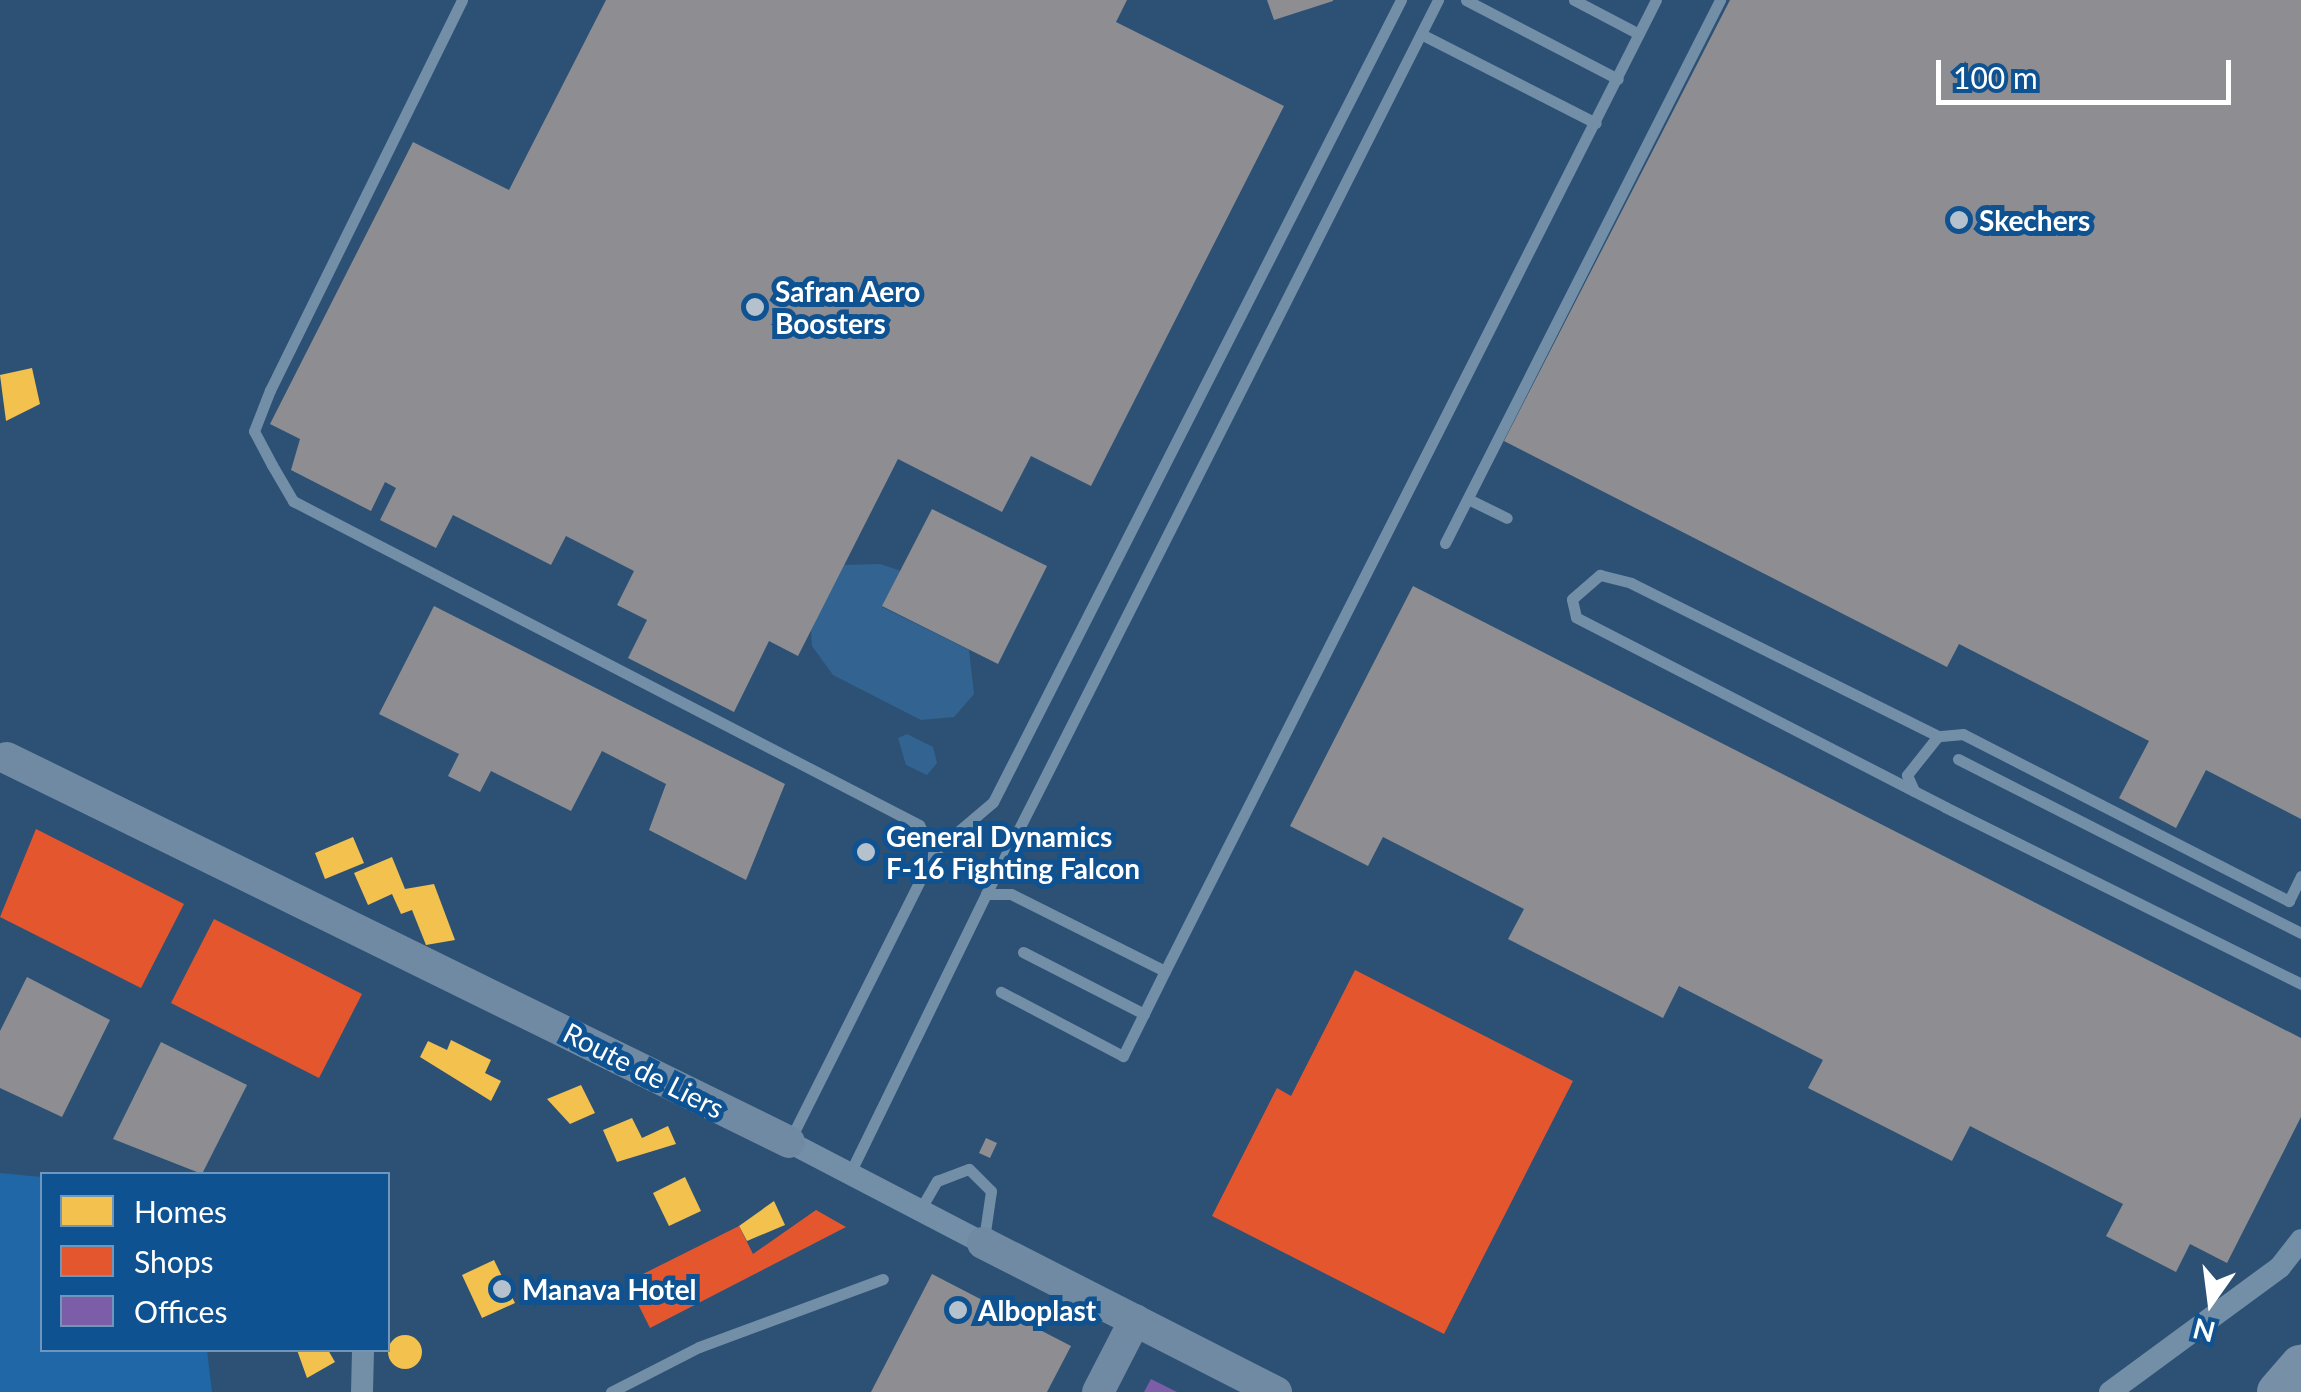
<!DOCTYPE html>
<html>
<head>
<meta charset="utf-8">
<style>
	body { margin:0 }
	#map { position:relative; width:2301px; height:1392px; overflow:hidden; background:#2c5174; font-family:Lato,sans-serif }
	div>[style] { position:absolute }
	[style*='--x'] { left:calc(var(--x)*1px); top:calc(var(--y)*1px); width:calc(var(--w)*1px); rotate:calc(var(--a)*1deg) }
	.green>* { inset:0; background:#1f67a7 }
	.water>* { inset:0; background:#336491 }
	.homes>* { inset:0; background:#f2c14e }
	.round { border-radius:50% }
	.shops>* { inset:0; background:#e4572e }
	.offices>* { inset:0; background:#7b5ea7 }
	.industry>* { inset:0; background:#8d8d92 }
	.lane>* { height:11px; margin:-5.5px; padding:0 5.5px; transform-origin:5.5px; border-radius:5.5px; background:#738ea7 }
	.street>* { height:22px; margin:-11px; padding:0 11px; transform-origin:11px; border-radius:11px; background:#738ea7 }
	.secondary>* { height:32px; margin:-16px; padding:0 16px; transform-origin:16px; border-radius:16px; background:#708aa3 }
	.highway>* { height:42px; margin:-21px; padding:0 21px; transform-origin:21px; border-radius:21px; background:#778fa7 }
	.dots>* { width:28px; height:28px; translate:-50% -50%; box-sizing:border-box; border:5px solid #0f5291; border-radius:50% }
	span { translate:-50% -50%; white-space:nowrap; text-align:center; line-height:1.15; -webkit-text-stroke:10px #0f5291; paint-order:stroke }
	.poi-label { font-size:28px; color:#fff; font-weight:700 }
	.left { translate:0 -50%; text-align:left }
	.street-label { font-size:28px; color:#fff }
	.legend { position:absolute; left:40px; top:1172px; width:350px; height:180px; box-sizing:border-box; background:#0f5291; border:2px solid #6f97bd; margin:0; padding:12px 18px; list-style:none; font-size:30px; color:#fff }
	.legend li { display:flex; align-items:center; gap:20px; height:50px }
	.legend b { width:50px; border:2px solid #6f97bd }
	.north { position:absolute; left:2161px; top:1252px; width:100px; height:100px; -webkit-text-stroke:8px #0f5291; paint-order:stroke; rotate:194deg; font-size:28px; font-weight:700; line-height:40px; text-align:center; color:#fff }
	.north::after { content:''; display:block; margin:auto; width:35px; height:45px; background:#fff; clip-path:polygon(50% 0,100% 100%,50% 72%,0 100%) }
	.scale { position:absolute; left:1936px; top:60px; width:295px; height:45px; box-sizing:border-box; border:5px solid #fff; border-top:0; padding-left:12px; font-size:30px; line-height:35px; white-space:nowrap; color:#fff; -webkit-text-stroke:8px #0f5291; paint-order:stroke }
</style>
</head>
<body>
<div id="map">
	<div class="green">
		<div style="clip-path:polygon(0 1173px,42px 1177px,42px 1350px,207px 1350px,212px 1392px,0 1392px)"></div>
	</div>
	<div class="water">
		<div style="clip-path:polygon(880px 564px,901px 571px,882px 607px,969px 650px,974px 694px,954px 717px,921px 720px,833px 675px,812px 646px,811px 629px,844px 565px)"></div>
		<div style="clip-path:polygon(907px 734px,933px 747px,937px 763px,927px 775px,906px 765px,898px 738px)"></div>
	</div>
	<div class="homes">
		<div style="clip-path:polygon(32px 368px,40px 404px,6px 421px,0 375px)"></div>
		<div style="clip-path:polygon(353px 837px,364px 863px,325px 879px,315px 853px)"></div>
		<div style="clip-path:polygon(392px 857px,405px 889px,434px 884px,455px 940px,426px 945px,412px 910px,401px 914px,392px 894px,368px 905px,354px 873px)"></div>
		<div style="clip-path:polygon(451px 1040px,491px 1060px,485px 1073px,501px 1081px,491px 1101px,420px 1057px,428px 1041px,447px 1050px)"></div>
		<div style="clip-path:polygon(581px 1085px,595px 1113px,570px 1124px,547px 1099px)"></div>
		<div style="clip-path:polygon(632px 1118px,642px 1138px,668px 1126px,676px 1144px,617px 1162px,603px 1130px)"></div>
		<div style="clip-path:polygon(685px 1177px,701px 1211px,669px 1226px,653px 1193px)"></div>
		<div style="clip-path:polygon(774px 1201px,785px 1225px,747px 1241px,739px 1226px)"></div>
		<div style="clip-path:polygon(494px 1260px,515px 1303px,482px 1318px,462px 1275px)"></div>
		<div class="round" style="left:388px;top:1335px;width:34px;height:34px"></div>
		<div style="clip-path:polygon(297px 1350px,328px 1350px,335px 1362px,307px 1378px)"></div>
	</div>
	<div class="shops">
		<div style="clip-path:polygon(36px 829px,184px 904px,141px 988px,0 917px)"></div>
		<div style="clip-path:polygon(214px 919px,362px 994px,319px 1078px,171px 1003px)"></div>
		<div style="clip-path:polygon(1355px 970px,1573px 1081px,1444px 1334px,1212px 1216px,1277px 1088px,1291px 1096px)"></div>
		<div style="clip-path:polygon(816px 1210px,846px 1227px,650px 1328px,627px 1282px,739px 1226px,753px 1254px)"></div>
	</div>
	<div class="offices">
		<div style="clip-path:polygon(1151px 1379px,1177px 1392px,1144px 1392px)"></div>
	</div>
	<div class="industry">
		<div style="clip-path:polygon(606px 0,1127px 0,1116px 22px,1284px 106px,1091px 486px,1031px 456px,1002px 512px,898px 459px,798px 656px,769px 641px,734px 712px,628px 658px,647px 620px,617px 605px,634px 571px,566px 536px,551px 565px,453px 515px,436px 548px,380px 520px,396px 488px,385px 482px,371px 511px,291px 470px,300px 439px,270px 424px,413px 142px,509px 190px)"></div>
		<div style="clip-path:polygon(1267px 0,1333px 0,1333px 1px,1274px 20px)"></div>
		<div style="clip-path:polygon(1730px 0,2301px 0,2301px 819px,2206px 770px,2176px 828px,2119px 798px,2149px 741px,1959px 644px,1947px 667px,1504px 441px)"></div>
		<div style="clip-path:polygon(932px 509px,1047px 566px,998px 664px,882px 606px)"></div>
		<div style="clip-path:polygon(1413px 586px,2301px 1038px,2301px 1117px,2227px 1263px,2190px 1244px,2176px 1272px,2106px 1236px,2123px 1204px,1970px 1126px,1952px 1161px,1808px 1088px,1823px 1060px,1679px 986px,1663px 1018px,1508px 939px,1524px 909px,1383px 837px,1368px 866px,1290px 826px)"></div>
		<div style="clip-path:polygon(434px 606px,785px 784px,746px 880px,649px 830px,666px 784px,602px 751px,571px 811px,491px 771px,480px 792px,448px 776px,459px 754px,379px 714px)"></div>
		<div style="clip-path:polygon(27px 977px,110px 1020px,62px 1117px,0 1088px,0 1031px)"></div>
		<div style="clip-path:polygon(161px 1042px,247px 1085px,202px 1174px,113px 1139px)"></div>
		<div style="clip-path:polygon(986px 1138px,997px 1143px,990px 1158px,979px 1153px)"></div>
		<div style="clip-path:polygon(932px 1274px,1071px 1346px,1047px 1392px,871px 1392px)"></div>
	</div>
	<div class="lane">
		<div style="--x:462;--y:0;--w:435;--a:116.2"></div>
		<div style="--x:270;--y:390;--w:44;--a:111.3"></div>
		<div style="--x:254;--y:431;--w:38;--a:62"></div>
		<div style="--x:272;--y:465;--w:42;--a:59.7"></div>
		<div style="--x:293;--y:501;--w:705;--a:27.36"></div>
		<div style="--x:919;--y:825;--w:31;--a:61"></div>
		<div style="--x:1466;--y:0;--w:171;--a:27.5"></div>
		<div style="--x:1574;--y:0;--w:73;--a:27.6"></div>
		<div style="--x:1421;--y:34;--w:196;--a:27"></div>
		<div style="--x:1468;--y:499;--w:43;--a:26"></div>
		<div style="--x:1445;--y:543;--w:609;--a:-63.14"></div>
		<div style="--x:1958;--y:759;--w:385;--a:26.9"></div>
		<div style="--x:1914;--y:791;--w:380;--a:-152.8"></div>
		<div style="--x:1576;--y:617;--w:18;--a:-103"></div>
		<div style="--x:1572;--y:599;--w:37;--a:-41"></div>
		<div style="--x:1600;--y:575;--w:32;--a:14"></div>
		<div style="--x:1631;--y:583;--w:343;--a:26.5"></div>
		<div style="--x:2301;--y:876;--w:28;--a:116"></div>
		<div style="--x:2289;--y:901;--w:366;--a:-152.9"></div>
		<div style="--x:1963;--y:734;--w:25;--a:175"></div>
		<div style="--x:1938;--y:736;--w:50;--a:128.5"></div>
		<div style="--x:1907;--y:775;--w:17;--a:66"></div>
		<div style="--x:1914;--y:791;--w:35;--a:27"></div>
		<div style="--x:1945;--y:807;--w:398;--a:26.4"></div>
		<div style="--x:986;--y:894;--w:1002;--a:-63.18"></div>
		<div style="--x:1023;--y:952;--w:136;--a:27.1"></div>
		<div style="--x:1165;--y:971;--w:1088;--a:-63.18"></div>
		<div style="--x:791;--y:1138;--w:320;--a:-63.4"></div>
		<div style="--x:934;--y:852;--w:77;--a:-40.3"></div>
		<div style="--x:993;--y:802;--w:900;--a:-63.04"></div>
		<div style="--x:850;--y:1173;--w:310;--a:-64"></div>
		<div style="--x:986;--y:894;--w:25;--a:0"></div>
		<div style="--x:1011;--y:894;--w:172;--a:26.6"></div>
		<div style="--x:1165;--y:971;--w:95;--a:116.3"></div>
		<div style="--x:1123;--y:1056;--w:138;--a:-152.3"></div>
		<div style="--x:920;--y:1210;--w:34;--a:-60"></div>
		<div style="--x:937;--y:1181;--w:34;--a:-21"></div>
		<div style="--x:969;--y:1169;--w:31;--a:45"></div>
		<div style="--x:991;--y:1191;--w:49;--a:98.3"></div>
		<div style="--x:611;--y:1392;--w:99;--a:-27.1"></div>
		<div style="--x:699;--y:1347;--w:196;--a:-20.3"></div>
	</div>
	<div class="street">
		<div style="--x:789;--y:1142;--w:219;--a:27.5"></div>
		<div style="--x:362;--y:1392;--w:42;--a:-88.6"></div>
		<div style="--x:2110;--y:1392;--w:211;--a:-36.3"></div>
		<div style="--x:2280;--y:1267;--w:34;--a:-52"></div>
	</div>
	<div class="secondary">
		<div style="--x:7;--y:758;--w:871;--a:26.15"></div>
		<div style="--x:983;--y:1243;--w:329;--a:27"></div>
		<div style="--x:1098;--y:1392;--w:81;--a:-62.8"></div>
	</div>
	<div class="highway">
		<div style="--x:2278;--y:1392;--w:35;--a:-49"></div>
	</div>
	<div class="dots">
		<div style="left:1959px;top:220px;background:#b5c2ce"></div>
		<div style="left:755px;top:307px;background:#b5c2ce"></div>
		<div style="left:866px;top:852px;background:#b5c2ce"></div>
		<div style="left:502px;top:1289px;background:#b5c2ce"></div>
		<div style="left:958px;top:1310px;background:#b5c2ce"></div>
	</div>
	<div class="poi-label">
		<span class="left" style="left:1979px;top:220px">Skechers</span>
		<span class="left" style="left:775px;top:307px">Safran Aero<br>Boosters</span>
		<span class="left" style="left:886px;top:852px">General Dynamics<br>F-16 Fighting Falcon</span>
		<span class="left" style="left:522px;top:1289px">Manava Hotel</span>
		<span class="left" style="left:978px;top:1310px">Alboplast</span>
	</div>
	<div class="street-label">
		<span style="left:644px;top:1070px;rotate:27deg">Route de Liers</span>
	</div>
	<ul class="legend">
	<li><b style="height:28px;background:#f2c14e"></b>Homes</li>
	<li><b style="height:28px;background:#e4572e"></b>Shops</li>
	<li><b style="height:28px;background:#7b5ea7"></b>Offices</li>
	</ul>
	<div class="north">N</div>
	<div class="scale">100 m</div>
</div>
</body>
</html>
